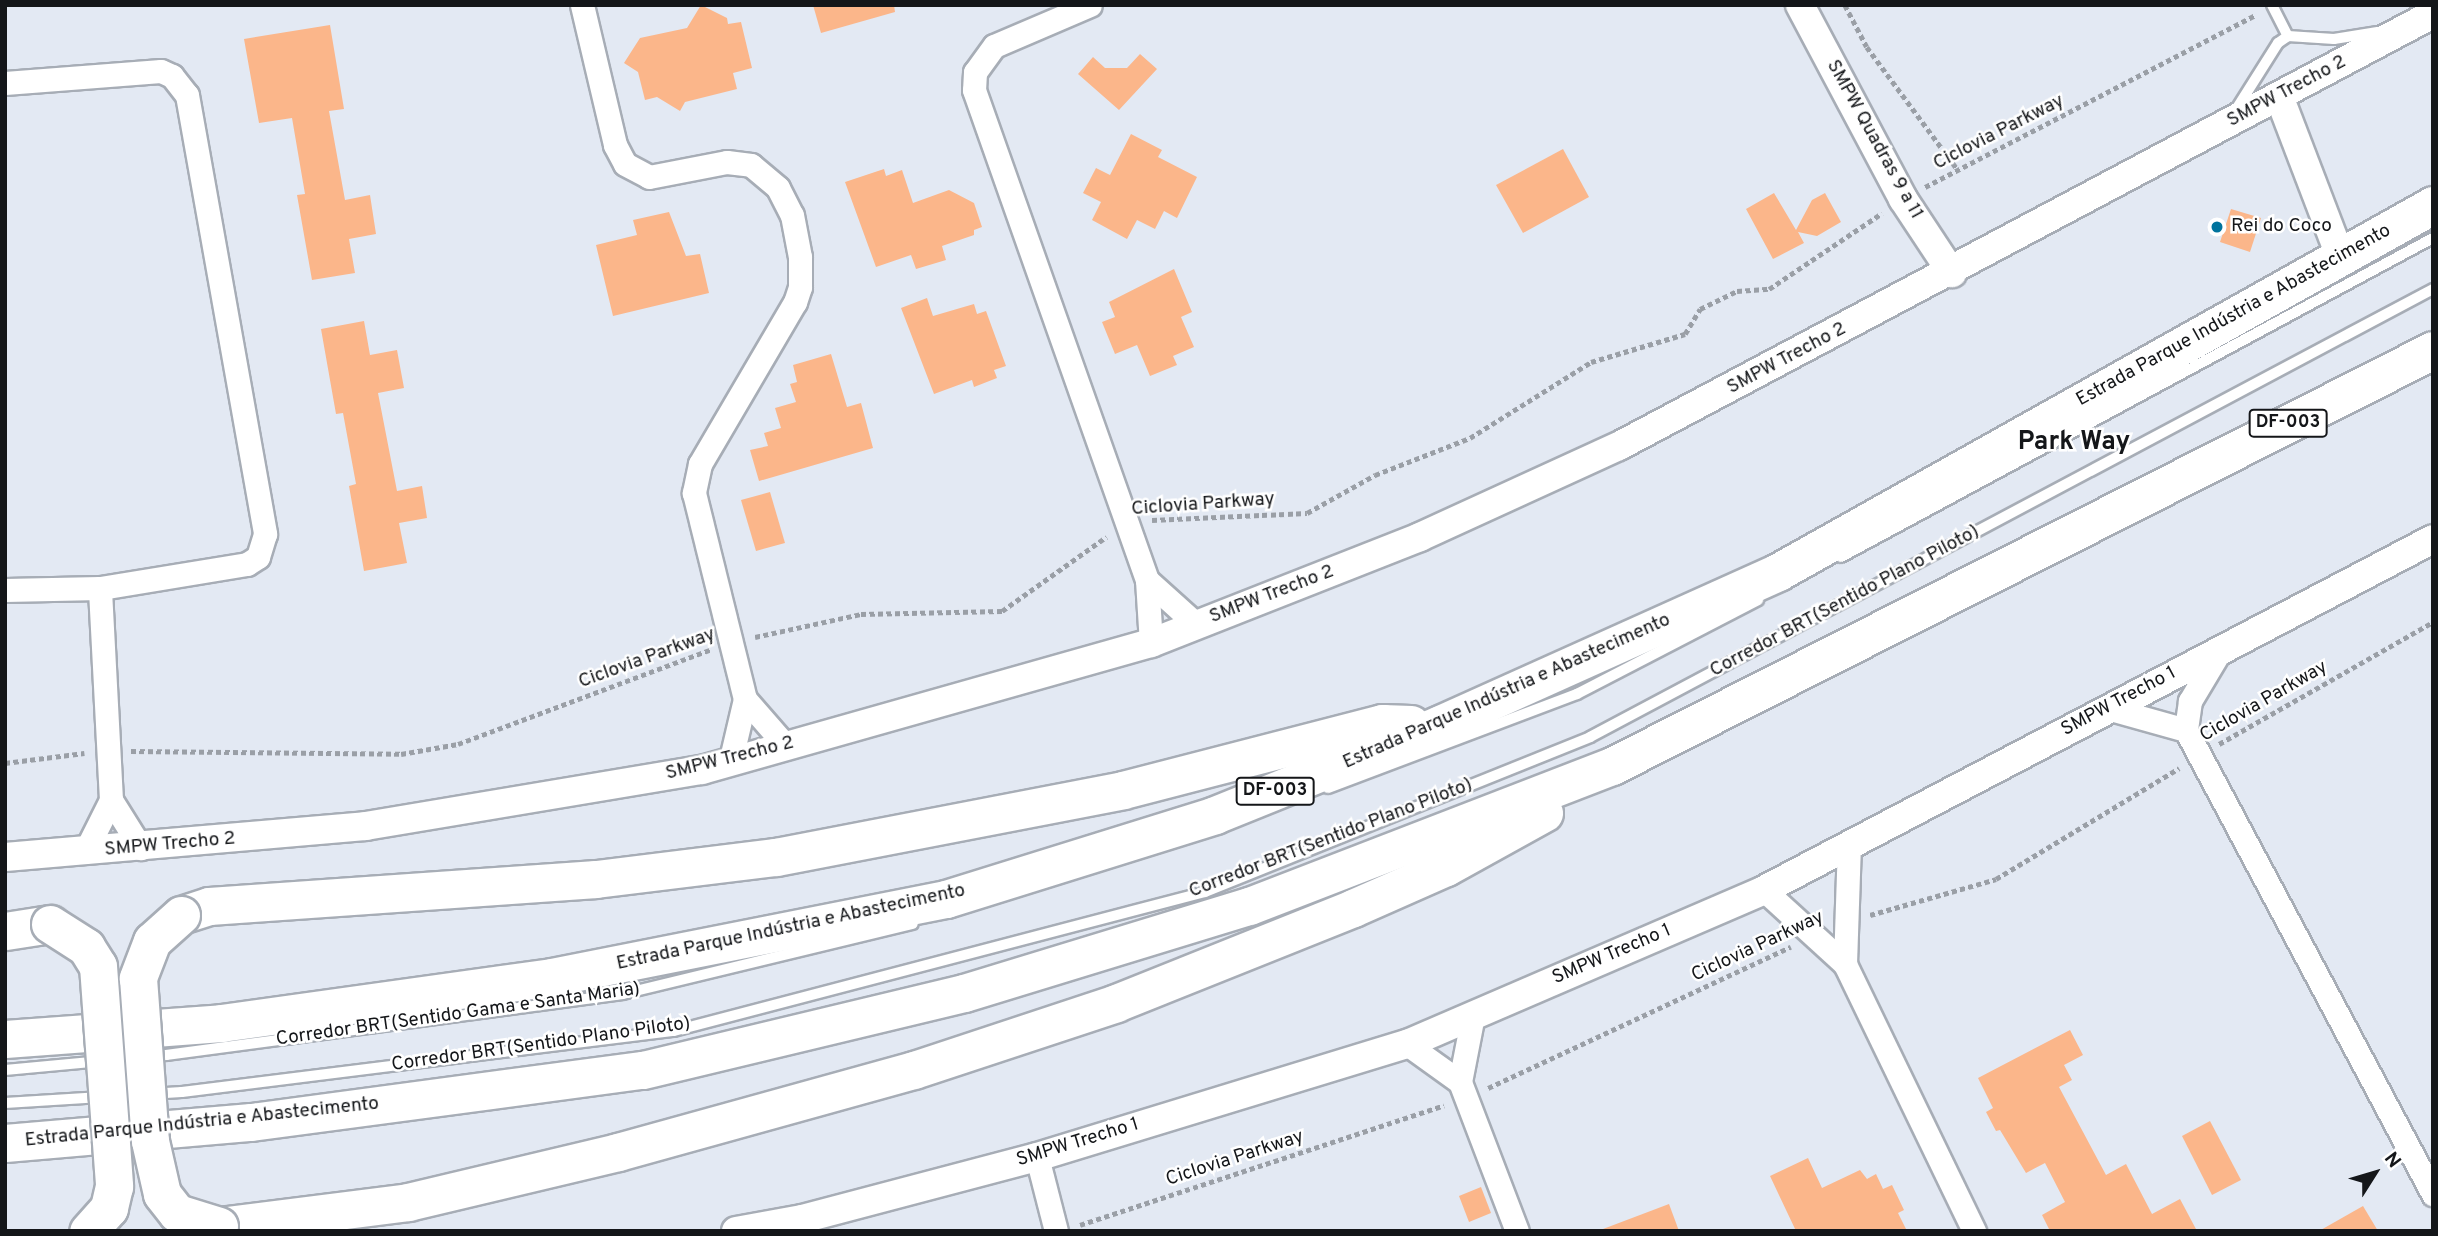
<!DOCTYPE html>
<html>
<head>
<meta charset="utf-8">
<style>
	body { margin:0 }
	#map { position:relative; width:2438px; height:1236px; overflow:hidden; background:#e3e9f3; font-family:Overpass,sans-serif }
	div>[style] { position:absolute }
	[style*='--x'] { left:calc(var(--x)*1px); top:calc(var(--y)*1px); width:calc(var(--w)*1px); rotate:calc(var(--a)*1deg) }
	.building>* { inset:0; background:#fbb68a }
	.path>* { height:4.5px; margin-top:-2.25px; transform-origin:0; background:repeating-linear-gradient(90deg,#9a9fa6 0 5px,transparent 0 8.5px) }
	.roads { filter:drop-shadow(2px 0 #a7adb6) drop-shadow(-2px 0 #a7adb6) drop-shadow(0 2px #a7adb6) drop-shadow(0 -2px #a7adb6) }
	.service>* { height:10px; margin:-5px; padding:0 5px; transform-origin:5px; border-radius:5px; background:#fff }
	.minor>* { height:23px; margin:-11.5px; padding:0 11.5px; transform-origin:11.5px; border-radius:11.5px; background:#fff }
	.tertiary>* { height:28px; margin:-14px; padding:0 14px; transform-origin:14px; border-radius:14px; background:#fff }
	.trunk>* { height:37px; margin:-18.5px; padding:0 18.5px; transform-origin:18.5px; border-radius:18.5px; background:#fff }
	.bridges { filter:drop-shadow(2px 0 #a7adb6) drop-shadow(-2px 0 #a7adb6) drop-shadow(0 2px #a7adb6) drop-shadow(0 -2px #a7adb6) }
	.trunk-bridge>* { height:37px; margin:-18.5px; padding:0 18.5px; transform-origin:18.5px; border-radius:18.5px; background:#fff }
	.dots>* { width:19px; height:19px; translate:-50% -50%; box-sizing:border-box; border:4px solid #fff; border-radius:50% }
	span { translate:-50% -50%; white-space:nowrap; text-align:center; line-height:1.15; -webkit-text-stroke:5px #fff; paint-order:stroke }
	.shield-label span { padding:2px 5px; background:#fff; border:2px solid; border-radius:5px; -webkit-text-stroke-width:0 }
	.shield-label { font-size:18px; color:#141619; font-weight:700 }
	.street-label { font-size:19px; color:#141619 }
	.poi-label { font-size:19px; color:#141619 }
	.left { translate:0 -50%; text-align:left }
	.district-label { font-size:26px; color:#141619; font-weight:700 }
	.frame { position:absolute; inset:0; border:7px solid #141619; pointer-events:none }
	.north { position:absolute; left:2340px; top:1138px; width:70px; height:70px; -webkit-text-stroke:5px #fff; paint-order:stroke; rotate:53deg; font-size:19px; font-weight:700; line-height:28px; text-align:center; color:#141619 }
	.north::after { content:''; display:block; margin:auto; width:24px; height:32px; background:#141619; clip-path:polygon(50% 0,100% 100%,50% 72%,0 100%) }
</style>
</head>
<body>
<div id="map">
	<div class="building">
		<div style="clip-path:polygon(701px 5px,727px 18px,728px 24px,741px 22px,752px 68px,733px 73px,737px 89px,685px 102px,680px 111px,657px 97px,645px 100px,638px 72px,624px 63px,640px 38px,687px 28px)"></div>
		<div style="clip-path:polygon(813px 5px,894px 5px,895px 12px,821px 33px)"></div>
		<div style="clip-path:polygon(330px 25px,344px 109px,329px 111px,345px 200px,370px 195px,376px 234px,349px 239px,355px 273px,312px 280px,297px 195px,305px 194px,292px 118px,259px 123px,244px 39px)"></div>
		<div style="clip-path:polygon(1140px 54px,1157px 69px,1119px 110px,1078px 74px,1093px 57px,1105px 68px,1127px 68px)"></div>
		<div style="clip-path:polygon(1131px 134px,1162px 150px,1158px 157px,1197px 177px,1177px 218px,1164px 211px,1155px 229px,1137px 220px,1127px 239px,1092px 220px,1101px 202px,1083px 193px,1096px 168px,1110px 175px)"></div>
		<div style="clip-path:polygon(1563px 149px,1589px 197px,1523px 233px,1496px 185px)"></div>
		<div style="clip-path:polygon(884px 169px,886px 176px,902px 170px,913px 203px,949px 190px,974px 203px,982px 227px,974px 230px,974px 235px,942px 246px,946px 260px,916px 269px,911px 255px,876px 267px,845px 182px)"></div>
		<div style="clip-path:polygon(1774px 193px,1796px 230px,1812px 200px,1825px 193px,1841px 222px,1817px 236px,1798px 232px,1804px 243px,1773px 259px,1746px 209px)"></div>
		<div style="clip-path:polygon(2231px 209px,2261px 218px,2250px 252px,2220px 242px)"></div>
		<div style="clip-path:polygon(669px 212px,686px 256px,700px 254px,709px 293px,613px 316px,596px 245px,637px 235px,633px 220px)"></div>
		<div style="clip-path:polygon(1174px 269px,1192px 312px,1181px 317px,1194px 347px,1173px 356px,1177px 365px,1150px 376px,1137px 345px,1115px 354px,1102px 322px,1115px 317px,1109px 302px)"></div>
		<div style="clip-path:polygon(927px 298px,933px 316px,974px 304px,977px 314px,986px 311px,1006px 366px,994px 370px,997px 378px,974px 387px,972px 380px,934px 394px,901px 308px)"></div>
		<div style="clip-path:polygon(364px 321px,370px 355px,397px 350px,404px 388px,378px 393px,397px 491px,422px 486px,427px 518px,399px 523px,407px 563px,364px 571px,349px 486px,356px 484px,343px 413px,336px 414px,321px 329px)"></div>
		<div style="clip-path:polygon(831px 354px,847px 407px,861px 403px,873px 448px,759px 481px,750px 450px,768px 446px,764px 433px,781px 428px,775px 408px,796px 402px,790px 384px,797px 382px,793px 365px)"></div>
		<div style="clip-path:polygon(770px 492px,785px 543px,756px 551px,741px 500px)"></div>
		<div style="clip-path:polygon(2070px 1030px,2083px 1055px,2064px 1065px,2072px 1080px,2059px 1087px,2106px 1175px,2126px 1164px,2152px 1214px,2180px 1199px,2197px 1231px,2050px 1231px,2042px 1215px,2065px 1202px,2045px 1163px,2026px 1173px,2000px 1130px,1996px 1131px,1986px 1112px,1993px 1108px,1978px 1078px)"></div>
		<div style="clip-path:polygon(2210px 1121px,2241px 1180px,2212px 1195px,2182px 1136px)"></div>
		<div style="clip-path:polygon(1808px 1158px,1822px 1188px,1860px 1170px,1867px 1179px,1876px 1174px,1883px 1189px,1892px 1185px,1904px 1210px,1898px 1213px,1907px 1231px,1796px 1231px,1770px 1176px)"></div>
		<div style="clip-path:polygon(1481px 1187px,1491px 1213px,1469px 1222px,1459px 1196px)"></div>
		<div style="clip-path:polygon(1669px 1204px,1679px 1231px,1604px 1231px,1603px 1229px)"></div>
		<div style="clip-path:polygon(2363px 1206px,2378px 1231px,2319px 1231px)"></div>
	</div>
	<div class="path">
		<div style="--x:1845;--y:5;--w:47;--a:62.4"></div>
		<div style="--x:1867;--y:47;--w:153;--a:53.5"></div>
		<div style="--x:1925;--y:187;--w:373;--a:-27.5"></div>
		<div style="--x:1152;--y:520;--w:155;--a:-2.6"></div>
		<div style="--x:1307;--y:513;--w:78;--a:-29.2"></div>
		<div style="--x:1375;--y:475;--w:102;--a:-21.3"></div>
		<div style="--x:1470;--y:438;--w:143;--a:-32.1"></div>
		<div style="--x:1591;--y:362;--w:98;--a:-16.6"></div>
		<div style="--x:1685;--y:334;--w:29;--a:-59"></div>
		<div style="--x:1700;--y:309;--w:41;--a:-25.9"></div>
		<div style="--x:1737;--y:291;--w:32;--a:-4"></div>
		<div style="--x:1769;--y:289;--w:136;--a:-33.9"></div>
		<div style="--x:755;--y:637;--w:108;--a:-12.2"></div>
		<div style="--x:861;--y:614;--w:141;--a:-1.2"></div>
		<div style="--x:1002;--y:611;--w:128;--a:-35.4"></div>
		<div style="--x:2219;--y:744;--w:246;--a:-29.7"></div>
		<div style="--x:131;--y:751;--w:270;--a:0.6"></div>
		<div style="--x:401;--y:754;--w:58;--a:-10"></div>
		<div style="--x:458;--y:744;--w:269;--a:-20.5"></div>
		<div style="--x:5;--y:763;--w:80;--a:-7.2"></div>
		<div style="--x:1870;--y:915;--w:131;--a:-15.9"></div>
		<div style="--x:1996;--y:879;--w:214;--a:-31.2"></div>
		<div style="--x:1488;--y:1088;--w:334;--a:-25"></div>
		<div style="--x:1080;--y:1225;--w:383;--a:-18.2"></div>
	</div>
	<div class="roads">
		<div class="service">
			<div style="--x:2272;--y:5;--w:35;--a:63"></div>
			<div style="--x:2237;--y:108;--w:77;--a:-57.8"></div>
			<div style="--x:2278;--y:43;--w:12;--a:-35"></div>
			<div style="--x:2288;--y:36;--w:46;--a:3.7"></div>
			<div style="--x:2334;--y:39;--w:44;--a:-9.2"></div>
			<div style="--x:1841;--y:557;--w:672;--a:-28.32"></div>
			<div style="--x:1328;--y:788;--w:266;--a:-20.7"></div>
			<div style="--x:1577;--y:694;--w:204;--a:-27.4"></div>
			<div style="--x:5;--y:1070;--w:162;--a:-5.3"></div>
			<div style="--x:166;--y:1055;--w:461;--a:-7.6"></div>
			<div style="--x:623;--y:994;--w:298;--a:-13.6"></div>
			<div style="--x:5;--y:1103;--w:177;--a:-3.6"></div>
			<div style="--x:182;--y:1092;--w:496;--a:-7.1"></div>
			<div style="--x:674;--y:1031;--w:549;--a:-14.67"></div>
			<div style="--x:1205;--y:892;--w:415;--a:-21.9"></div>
			<div style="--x:1590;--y:737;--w:955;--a:-27.99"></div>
		</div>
		<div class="minor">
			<div style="--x:582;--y:5;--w:144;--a:76.7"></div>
			<div style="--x:615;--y:145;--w:21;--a:62"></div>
			<div style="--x:625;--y:164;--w:27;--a:28"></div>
			<div style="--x:649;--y:177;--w:79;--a:-10.9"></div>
			<div style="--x:727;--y:162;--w:24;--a:7"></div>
			<div style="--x:751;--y:165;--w:35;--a:40"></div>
			<div style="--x:778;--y:188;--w:30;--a:63"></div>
			<div style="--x:792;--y:215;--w:43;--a:79.2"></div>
			<div style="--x:800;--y:257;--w:30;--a:90"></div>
			<div style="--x:800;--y:287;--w:16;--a:108"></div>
			<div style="--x:795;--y:302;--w:188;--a:120.4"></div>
			<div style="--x:700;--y:464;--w:30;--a:102"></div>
			<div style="--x:694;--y:493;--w:212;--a:76.1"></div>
			<div style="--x:745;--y:699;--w:62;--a:48.9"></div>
			<div style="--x:1090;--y:5;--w:104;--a:156.9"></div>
			<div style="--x:994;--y:46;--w:32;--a:126"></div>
			<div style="--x:975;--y:72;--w:18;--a:93"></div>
			<div style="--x:974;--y:90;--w:520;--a:70.55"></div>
			<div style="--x:1147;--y:580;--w:63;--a:86.4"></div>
			<div style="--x:5;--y:83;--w:156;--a:-4.4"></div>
			<div style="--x:161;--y:71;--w:12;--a:24"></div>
			<div style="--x:172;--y:76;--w:24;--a:52"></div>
			<div style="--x:187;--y:95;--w:446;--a:79.9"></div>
			<div style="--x:265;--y:534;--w:24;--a:107"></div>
			<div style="--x:258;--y:557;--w:13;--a:148"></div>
			<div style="--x:247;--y:564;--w:149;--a:170.7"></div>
			<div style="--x:100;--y:588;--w:95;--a:178.8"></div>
			<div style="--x:1147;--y:580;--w:67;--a:42"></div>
			<div style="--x:2221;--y:649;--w:61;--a:120.8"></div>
			<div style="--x:2190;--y:701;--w:29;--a:98"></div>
			<div style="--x:2186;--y:730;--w:526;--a:61.97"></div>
			<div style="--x:2107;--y:708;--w:82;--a:15.6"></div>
			<div style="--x:730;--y:763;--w:66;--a:-76.8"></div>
			<div style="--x:111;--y:800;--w:57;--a:58"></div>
			<div style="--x:85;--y:852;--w:58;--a:-63.4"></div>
			<div style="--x:111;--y:800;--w:212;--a:-93"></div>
			<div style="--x:1764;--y:890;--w:110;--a:42.4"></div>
			<div style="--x:1845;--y:964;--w:297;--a:64.2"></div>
			<div style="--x:1845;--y:964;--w:118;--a:-88.1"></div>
			<div style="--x:1473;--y:1015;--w:68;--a:101"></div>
			<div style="--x:1460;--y:1082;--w:160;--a:69.1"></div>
			<div style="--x:1407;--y:1044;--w:65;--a:35.6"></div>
			<div style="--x:1037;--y:1157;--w:76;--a:75.6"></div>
		</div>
		<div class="tertiary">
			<div style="--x:1800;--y:5;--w:220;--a:62"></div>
			<div style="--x:1903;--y:199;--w:89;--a:56.5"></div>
			<div style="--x:2279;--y:96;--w:171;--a:69.1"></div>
			<div style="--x:5;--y:857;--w:362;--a:-4.9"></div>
			<div style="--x:366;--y:826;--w:341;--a:-9.5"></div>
			<div style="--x:702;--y:770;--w:467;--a:-15.8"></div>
			<div style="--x:1151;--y:643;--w:289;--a:-21.5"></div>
			<div style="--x:1420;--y:537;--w:219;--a:-24.6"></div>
			<div style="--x:1619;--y:446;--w:922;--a:-27.96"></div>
			<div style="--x:736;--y:1231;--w:67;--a:-10.3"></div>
			<div style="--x:802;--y:1219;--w:243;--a:-14.8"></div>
			<div style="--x:1037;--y:1157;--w:387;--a:-17"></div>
			<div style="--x:1407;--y:1044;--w:389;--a:-23.3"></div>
			<div style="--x:1764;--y:890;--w:755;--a:-27.68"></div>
		</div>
		<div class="trunk">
			<div style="--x:181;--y:915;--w:29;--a:-18"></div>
			<div style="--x:209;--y:906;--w:388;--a:-4"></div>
			<div style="--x:596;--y:879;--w:181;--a:-7"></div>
			<div style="--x:776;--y:857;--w:353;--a:-10.9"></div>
			<div style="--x:1123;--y:790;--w:268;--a:-14.5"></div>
			<div style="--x:1382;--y:723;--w:29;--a:2"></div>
			<div style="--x:5;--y:931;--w:46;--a:-8.8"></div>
			<div style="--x:5;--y:1039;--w:217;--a:-4.2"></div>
			<div style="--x:221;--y:1023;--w:334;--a:-7.9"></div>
			<div style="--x:552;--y:977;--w:402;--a:-11.2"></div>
			<div style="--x:946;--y:899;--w:282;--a:-17.3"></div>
			<div style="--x:1215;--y:815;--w:243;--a:-22"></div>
			<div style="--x:1440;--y:724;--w:371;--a:-24.2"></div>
			<div style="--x:1778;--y:572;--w:751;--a:-29.26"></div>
			<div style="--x:5;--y:1143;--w:247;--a:-4.9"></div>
			<div style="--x:251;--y:1122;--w:395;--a:-7.6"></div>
			<div style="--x:643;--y:1070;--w:330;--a:-13.5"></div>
			<div style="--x:964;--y:993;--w:298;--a:-17"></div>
			<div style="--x:1249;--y:906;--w:389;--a:-21.1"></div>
			<div style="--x:1612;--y:766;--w:920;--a:-26.87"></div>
			<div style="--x:219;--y:1226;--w:191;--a:-7.2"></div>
			<div style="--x:408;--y:1202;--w:216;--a:-13.4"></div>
			<div style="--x:618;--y:1152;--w:307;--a:-15.5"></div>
			<div style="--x:914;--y:1070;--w:213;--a:-18.3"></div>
			<div style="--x:1116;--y:1003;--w:255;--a:-21.8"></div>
			<div style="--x:1353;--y:908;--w:102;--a:-23.8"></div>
			<div style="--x:1446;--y:867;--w:112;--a:-28.9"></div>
		</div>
	</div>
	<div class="bridges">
		<div class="trunk-bridge">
			<div style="--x:181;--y:915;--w:39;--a:138"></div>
			<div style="--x:152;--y:941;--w:40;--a:111"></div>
			<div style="--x:138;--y:978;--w:163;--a:85.8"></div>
			<div style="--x:150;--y:1141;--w:54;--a:77.2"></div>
			<div style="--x:162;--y:1194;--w:24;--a:52"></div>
			<div style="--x:177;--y:1213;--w:44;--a:17.2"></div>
			<div style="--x:50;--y:924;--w:43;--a:32.6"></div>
			<div style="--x:86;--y:947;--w:22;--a:58"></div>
			<div style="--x:98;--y:966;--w:221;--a:85.8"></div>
			<div style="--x:114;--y:1186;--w:23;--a:103"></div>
			<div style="--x:109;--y:1208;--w:31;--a:132"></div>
		</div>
	</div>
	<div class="dots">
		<div style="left:2217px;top:227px;background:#00739d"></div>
	</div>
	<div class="shield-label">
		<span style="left:2288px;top:423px">DF-003</span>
		<span style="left:1275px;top:791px">DF-003</span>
	</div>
	<div class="street-label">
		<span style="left:2287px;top:92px;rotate:-28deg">SMPW Trecho 2</span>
		<span style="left:1999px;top:133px;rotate:-27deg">Ciclovia Parkway</span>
		<span style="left:1874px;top:140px;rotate:61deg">SMPW Quadras 9 a 11</span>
		<span style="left:2234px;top:316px;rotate:-29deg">Estrada Parque Indústria e Abastecimento</span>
		<span style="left:1787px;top:359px;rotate:-28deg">SMPW Trecho 2</span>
		<span style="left:1203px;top:505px;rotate:-4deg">Ciclovia Parkway</span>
		<span style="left:1272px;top:595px;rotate:-21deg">SMPW Trecho 2</span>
		<span style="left:1845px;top:602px;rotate:-28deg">Corredor BRT(Sentido Plano Piloto)</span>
		<span style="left:647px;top:659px;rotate:-20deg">Ciclovia Parkway</span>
		<span style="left:1507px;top:692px;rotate:-24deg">Estrada Parque Indústria e Abastecimento</span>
		<span style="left:2119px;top:702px;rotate:-28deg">SMPW Trecho 1</span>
		<span style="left:2264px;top:702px;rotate:-30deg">Ciclovia Parkway</span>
		<span style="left:730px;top:759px;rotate:-14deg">SMPW Trecho 2</span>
		<span style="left:1331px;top:839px;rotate:-21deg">Corredor BRT(Sentido Plano Piloto)</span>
		<span style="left:170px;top:845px;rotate:-5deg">SMPW Trecho 2</span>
		<span style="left:791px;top:928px;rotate:-12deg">Estrada Parque Indústria e Abastecimento</span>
		<span style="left:1758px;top:947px;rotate:-25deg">Ciclovia Parkway</span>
		<span style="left:1612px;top:955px;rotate:-23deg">SMPW Trecho 1</span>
		<span style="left:458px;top:1015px;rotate:-8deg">Corredor BRT(Sentido Gama e Santa Maria)</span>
		<span style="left:541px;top:1045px;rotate:-8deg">Corredor BRT(Sentido Plano Piloto)</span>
		<span style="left:202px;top:1123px;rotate:-6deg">Estrada Parque Indústria e Abastecimento</span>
		<span style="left:1078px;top:1143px;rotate:-17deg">SMPW Trecho 1</span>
		<span style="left:1235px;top:1159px;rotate:-18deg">Ciclovia Parkway</span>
	</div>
	<div class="poi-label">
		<span class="left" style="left:2231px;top:227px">Rei do Coco</span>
	</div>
	<div class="district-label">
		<span style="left:2074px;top:443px">Park Way</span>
	</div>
	<div class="frame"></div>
	<div class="north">N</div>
</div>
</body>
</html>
